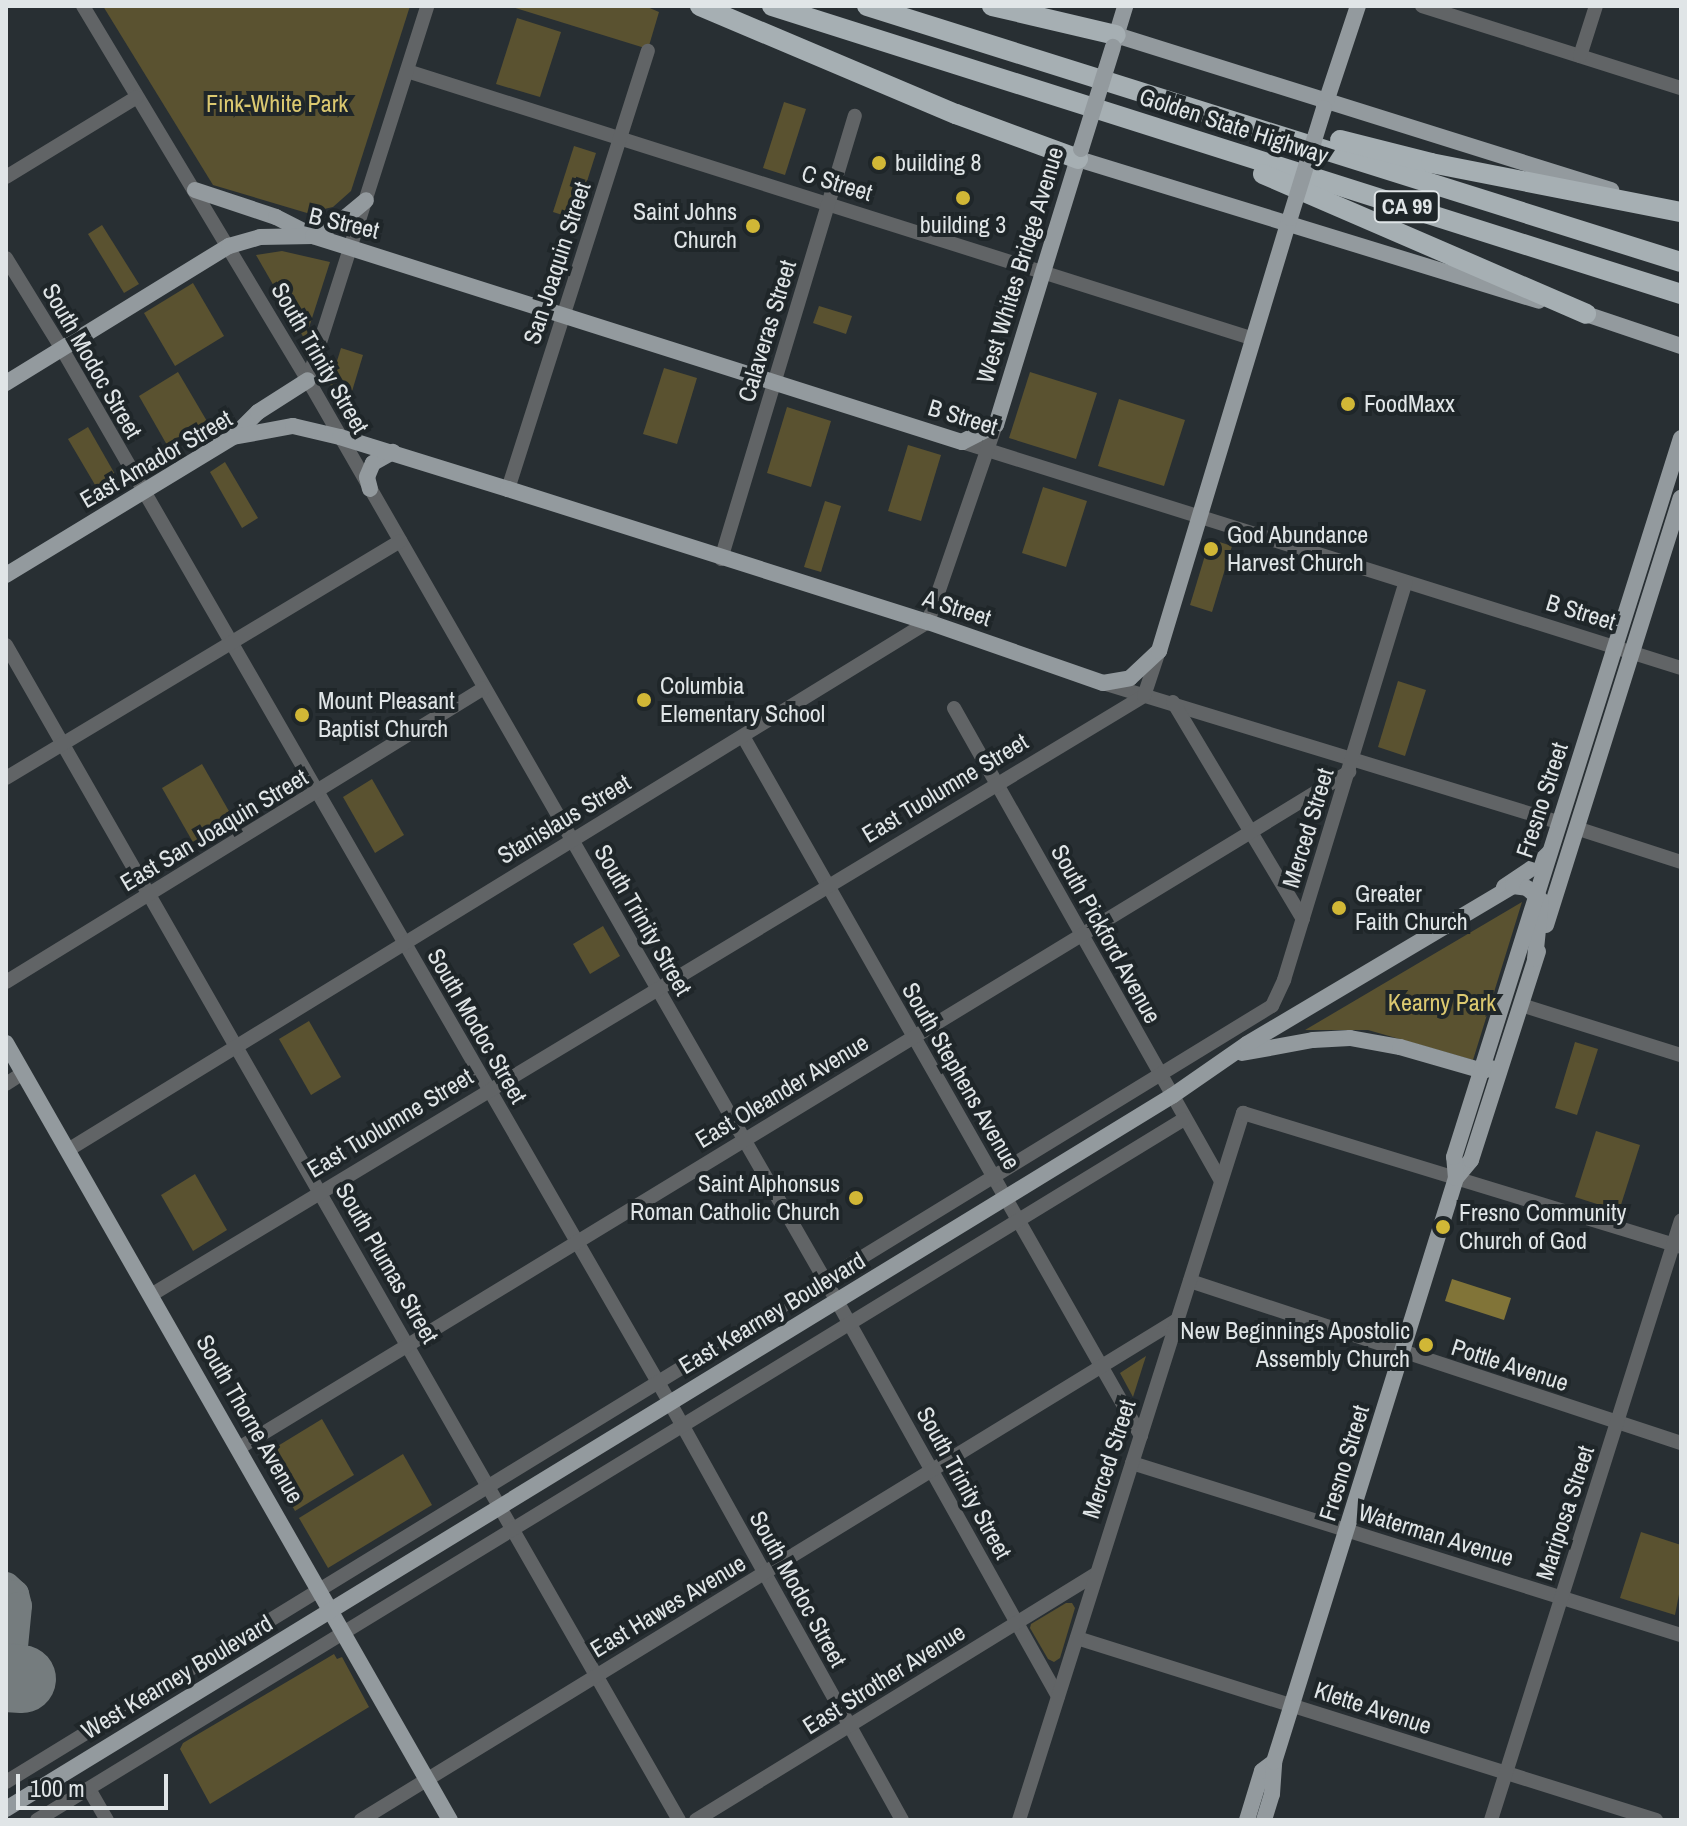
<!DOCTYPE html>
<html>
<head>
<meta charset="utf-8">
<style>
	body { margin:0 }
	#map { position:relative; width:1687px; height:1826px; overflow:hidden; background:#282f33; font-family:"Archivo Narrow",sans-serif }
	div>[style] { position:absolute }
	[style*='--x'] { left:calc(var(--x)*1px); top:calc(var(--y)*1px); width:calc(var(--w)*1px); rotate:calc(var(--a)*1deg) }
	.green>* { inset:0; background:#5a5230 }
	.water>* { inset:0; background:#817438 }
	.taxiway>* { height:28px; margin:-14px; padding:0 14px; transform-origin:14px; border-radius:14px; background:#757c7e }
	.runway>* { height:68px; margin:-34px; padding:0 34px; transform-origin:34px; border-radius:34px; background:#757c7e }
	.minor>* { height:14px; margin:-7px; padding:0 7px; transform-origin:7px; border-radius:7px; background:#616466 }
	.major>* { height:16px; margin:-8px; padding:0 8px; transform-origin:8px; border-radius:8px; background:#939a9e }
	.highway>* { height:20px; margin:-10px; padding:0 10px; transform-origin:10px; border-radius:10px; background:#a6afb3 }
	.major-bridge>* { height:16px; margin:-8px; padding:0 8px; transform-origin:8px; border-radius:8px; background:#939a9e }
	.dots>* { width:22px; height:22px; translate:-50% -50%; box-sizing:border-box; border:4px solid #1f2629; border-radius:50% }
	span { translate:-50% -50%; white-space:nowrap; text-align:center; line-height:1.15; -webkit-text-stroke:8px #1f2629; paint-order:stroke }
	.shield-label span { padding:2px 6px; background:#1f2629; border:2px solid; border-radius:6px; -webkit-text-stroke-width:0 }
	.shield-label { font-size:22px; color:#e0e5e7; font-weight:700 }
	.park-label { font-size:24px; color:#dcc970 }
	.street-label { font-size:24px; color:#e0e5e7 }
	.poi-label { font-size:24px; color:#e0e5e7 }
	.left { translate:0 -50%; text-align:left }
	.right { translate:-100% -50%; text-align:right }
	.frame { position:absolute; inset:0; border:8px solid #e0e5e7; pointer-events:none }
	.scale { position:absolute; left:16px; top:1774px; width:152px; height:36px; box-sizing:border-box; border:4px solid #e0e5e7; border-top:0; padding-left:10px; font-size:24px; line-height:28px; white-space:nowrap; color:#e0e5e7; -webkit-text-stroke:6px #1f2629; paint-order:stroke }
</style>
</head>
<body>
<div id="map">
	<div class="green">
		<div style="clip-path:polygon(103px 6px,410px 6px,351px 191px,333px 207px,307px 213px,213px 185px)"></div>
		<div style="clip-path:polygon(509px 6px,645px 6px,659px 12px,648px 49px)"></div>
		<div style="clip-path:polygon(517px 18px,561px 32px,540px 97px,496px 84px)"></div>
		<div style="clip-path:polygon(784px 102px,806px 109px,785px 175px,763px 168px)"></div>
		<div style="clip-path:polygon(574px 146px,596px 153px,575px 219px,553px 212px)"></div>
		<div style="clip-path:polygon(102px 225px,139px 284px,124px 293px,88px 234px)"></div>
		<div style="clip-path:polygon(282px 251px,330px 262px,305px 340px,256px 255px)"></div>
		<div style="clip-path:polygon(193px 283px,224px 336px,175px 366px,144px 313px)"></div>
		<div style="clip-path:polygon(819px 306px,852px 316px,846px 334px,813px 323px)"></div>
		<div style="clip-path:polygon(341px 348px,363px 355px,346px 411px,330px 384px)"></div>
		<div style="clip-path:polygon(664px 368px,697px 378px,677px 444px,643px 434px)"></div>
		<div style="clip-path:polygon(178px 372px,211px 428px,171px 452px,139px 396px)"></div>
		<div style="clip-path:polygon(1030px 372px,1097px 393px,1076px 459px,1009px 438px)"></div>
		<div style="clip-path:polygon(1119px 399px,1185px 420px,1164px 486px,1098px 466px)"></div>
		<div style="clip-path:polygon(787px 407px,831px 421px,811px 487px,767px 473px)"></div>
		<div style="clip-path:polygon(88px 427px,120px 483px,101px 495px,68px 439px)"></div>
		<div style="clip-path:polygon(908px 445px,941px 455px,921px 521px,888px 511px)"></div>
		<div style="clip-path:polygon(225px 462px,258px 518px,242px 528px,210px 472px)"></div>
		<div style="clip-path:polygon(1043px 487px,1087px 501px,1066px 567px,1022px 553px)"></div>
		<div style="clip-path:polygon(825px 501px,841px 506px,821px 572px,804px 567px)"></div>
		<div style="clip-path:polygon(1210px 539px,1232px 546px,1212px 612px,1190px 605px)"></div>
		<div style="clip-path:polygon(1398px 681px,1426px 690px,1405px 756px,1378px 747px)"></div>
		<div style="clip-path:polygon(202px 764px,234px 820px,194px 844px,162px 788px)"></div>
		<div style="clip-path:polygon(372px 779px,404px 835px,375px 853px,343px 797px)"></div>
		<div style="clip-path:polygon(1522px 902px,1473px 1060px,1368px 1030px,1305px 1030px)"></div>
		<div style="clip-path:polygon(603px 926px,620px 956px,590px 974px,573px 944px)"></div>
		<div style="clip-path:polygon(309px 1021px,341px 1077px,311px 1095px,279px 1039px)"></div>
		<div style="clip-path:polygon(1575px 1042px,1598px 1049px,1577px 1115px,1555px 1108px)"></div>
		<div style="clip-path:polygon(1596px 1131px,1640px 1145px,1619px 1211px,1575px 1197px)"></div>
		<div style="clip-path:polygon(195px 1174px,227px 1230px,193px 1251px,161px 1195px)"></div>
		<div style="clip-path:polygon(1146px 1356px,1133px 1397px,1120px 1373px)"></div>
		<div style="clip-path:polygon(322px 1419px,354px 1475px,295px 1511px,263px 1455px)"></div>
		<div style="clip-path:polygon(403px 1454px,432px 1505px,328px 1568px,299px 1518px)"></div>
		<div style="clip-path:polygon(1641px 1532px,1681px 1545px,1681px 1584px,1675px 1615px,1620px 1598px)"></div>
		<div style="clip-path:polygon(1066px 1603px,1072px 1603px,1075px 1608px,1060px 1658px,1054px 1662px,1048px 1659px,1030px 1628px,1031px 1624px)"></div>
		<div style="clip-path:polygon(334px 1654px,337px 1659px,342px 1657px,369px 1707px,210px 1804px,180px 1749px,183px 1743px)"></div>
	</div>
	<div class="water">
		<div style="clip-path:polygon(1452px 1279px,1511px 1298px,1504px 1320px,1445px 1301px)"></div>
	</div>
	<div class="taxiway">
		<div style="--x:6;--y:1586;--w:12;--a:42"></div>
		<div style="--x:15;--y:1594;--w:12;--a:76"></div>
		<div style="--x:18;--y:1606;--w:51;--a:95.6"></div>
		<div style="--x:13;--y:1657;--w:15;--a:118"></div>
	</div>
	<div class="runway">
		<div style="--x:6;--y:1678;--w:16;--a:4"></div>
	</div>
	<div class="minor">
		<div style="--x:83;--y:6;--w:436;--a:59"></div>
		<div style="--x:308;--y:380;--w:1062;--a:60.13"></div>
		<div style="--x:837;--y:1301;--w:453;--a:60.8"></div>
		<div style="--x:1422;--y:6;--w:272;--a:17.6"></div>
		<div style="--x:1580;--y:56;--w:52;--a:-72.3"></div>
		<div style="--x:407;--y:71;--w:888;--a:17.56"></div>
		<div style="--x:6;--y:177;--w:153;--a:-31.4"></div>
		<div style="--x:6;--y:258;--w:107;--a:58.4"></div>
		<div style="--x:62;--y:349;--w:1217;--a:60.02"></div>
		<div style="--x:670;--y:1403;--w:477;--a:60.9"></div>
		<div style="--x:308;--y:380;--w:392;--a:-72.3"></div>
		<div style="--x:962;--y:442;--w:754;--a:17.45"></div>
		<div style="--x:508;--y:489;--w:460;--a:-72.3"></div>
		<div style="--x:721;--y:559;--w:463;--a:-73.2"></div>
		<div style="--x:6;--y:645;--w:1354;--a:60.2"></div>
		<div style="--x:1103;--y:683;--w:478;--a:17"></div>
		<div style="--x:1173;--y:702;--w:253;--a:59.1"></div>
		<div style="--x:954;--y:708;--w:543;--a:60.56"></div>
		<div style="--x:744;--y:738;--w:803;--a:60.37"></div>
		<div style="--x:6;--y:778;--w:460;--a:-31"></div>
		<div style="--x:1576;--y:828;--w:110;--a:17.9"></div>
		<div style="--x:6;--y:982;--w:561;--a:-31.59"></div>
		<div style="--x:1521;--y:1005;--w:168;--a:17.4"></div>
		<div style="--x:6;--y:1084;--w:20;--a:-33"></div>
		<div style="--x:68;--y:1150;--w:1009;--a:-31.55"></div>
		<div style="--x:928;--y:622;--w:208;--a:-71"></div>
		<div style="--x:1190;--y:1281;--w:517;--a:18.26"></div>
		<div style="--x:151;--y:1295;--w:1160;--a:-31.1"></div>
		<div style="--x:1144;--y:696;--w:47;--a:-71.6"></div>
		<div style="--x:239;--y:1448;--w:1300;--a:-31.34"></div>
		<div style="--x:1132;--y:1463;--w:575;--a:17.4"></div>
		<div style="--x:1077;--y:1638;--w:607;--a:17.45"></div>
		<div style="--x:6;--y:1782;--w:1485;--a:-31.51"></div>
		<div style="--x:1272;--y:1006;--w:29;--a:-65"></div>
		<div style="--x:1284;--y:980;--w:416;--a:-73"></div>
		<div style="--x:89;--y:1789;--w:36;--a:60"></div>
		<div style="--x:37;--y:1820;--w:1344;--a:-31.43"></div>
		<div style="--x:361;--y:1820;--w:957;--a:-31.5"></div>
		<div style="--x:696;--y:1820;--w:468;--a:-31.6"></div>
		<div style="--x:1019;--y:1820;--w:742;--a:-72.42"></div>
		<div style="--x:1243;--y:1113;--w:458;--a:17"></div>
		<div style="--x:1491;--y:1820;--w:629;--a:-72.43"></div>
	</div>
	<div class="major">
		<div style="--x:1116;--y:35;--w:519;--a:17.39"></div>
		<div style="--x:1114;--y:43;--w:39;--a:-73"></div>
		<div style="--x:1324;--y:108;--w:108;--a:-71.6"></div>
		<div style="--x:1078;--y:159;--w:482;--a:17.1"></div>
		<div style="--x:195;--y:190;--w:85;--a:18.4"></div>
		<div style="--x:276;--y:217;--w:42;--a:27.2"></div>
		<div style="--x:313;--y:236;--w:38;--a:-30"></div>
		<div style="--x:346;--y:217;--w:26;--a:-40"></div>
		<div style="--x:1577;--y:311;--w:110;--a:18.6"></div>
		<div style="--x:6;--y:383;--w:262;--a:-31.6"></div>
		<div style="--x:229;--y:246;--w:32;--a:-16"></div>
		<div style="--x:260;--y:237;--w:53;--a:-1.1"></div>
		<div style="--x:313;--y:236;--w:681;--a:17.61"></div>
		<div style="--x:962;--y:442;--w:38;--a:-27"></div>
		<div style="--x:996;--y:425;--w:289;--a:-72.9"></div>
		<div style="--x:234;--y:436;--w:34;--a:-45"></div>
		<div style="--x:258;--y:412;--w:59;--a:-32.6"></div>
		<div style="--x:370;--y:489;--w:12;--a:-104"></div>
		<div style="--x:367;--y:477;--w:15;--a:-67"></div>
		<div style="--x:373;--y:463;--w:23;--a:-29"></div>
		<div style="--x:6;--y:575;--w:266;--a:-31.3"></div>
		<div style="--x:233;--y:437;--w:61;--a:-10.4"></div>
		<div style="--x:293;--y:426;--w:48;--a:13.2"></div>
		<div style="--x:340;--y:437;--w:176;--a:17.2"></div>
		<div style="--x:508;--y:489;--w:441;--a:17.6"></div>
		<div style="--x:928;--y:622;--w:185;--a:19.2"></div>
		<div style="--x:1103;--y:683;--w:27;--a:-10"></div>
		<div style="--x:1130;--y:678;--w:40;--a:-43"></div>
		<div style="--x:1159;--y:651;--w:452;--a:-73.2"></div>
		<div style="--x:1504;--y:887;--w:40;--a:-34"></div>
		<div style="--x:1537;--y:865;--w:17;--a:-45"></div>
		<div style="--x:1546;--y:925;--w:448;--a:-72.5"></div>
		<div style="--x:6;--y:1043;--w:895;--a:60.26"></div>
		<div style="--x:1242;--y:1053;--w:72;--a:-10.4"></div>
		<div style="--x:1313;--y:1040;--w:37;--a:-3"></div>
		<div style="--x:1350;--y:1038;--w:51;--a:10.2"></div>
		<div style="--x:1400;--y:1047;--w:86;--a:16.1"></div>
		<div style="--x:1483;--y:1071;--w:9;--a:-18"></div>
		<div style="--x:1456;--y:1178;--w:23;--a:-50"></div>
		<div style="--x:1471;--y:1160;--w:219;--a:-72.2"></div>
		<div style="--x:6;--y:1809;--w:1367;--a:-31.45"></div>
		<div style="--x:1172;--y:1096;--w:91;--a:-34.7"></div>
		<div style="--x:1247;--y:1044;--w:309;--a:-30.7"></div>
		<div style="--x:1513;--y:886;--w:14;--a:8"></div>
		<div style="--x:1527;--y:888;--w:18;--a:41"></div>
		<div style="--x:1541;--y:900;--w:59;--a:95.8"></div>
		<div style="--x:1247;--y:1820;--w:51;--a:-73"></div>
		<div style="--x:1262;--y:1771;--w:15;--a:-37"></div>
		<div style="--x:1264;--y:1820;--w:27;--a:-73"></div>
		<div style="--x:1272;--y:1794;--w:32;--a:-86"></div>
		<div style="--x:1274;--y:1762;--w:612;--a:-72.69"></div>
		<div style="--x:1456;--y:1178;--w:21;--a:-95"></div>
		<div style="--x:1454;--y:1157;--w:754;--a:-72.48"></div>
	</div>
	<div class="highway">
		<div style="--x:700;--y:6;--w:278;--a:22.9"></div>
		<div style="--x:956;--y:114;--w:130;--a:20.2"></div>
		<div style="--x:772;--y:6;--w:954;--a:17.58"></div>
		<div style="--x:867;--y:6;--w:853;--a:17.46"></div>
		<div style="--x:992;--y:6;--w:127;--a:13.2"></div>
		<div style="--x:1340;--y:140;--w:94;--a:14.2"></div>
		<div style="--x:1431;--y:163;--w:255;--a:11.1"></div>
		<div style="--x:1263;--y:174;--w:352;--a:23.4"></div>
	</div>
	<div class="major-bridge">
		<div style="--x:1081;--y:149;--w:107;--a:-72.6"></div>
		<div style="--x:1290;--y:218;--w:115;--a:-72.8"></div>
	</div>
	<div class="dots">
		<div style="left:879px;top:163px;background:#d1b736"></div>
		<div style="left:963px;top:198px;background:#d1b736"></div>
		<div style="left:753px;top:226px;background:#d1b736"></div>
		<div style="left:1348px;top:404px;background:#d1b736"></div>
		<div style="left:1211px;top:549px;background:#d1b736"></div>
		<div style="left:644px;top:700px;background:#d1b736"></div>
		<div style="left:302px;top:715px;background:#d1b736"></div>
		<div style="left:1339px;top:908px;background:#d1b736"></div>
		<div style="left:856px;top:1198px;background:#d1b736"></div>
		<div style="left:1443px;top:1227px;background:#d1b736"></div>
		<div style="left:1426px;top:1345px;background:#d1b736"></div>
	</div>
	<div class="shield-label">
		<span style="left:1407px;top:207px">CA 99</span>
	</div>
	<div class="park-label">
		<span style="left:277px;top:104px">Fink-White Park</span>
		<span style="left:1442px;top:1003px">Kearny Park</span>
	</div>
	<div class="street-label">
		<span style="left:1234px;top:126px;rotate:18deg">Golden State Highway</span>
		<span style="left:837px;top:183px;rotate:17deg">C Street</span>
		<span style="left:344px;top:223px;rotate:13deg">B Street</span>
		<span style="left:557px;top:263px;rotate:-72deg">San Joaquin Street</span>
		<span style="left:1020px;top:265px;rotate:-73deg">West Whites Bridge Avenue</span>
		<span style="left:767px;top:331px;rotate:-73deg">Calaveras Street</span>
		<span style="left:320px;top:358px;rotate:60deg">South Trinity Street</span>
		<span style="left:92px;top:361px;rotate:60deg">South Modoc Street</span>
		<span style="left:963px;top:417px;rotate:17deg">B Street</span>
		<span style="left:156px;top:459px;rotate:-30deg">East Amador Street</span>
		<span style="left:957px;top:608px;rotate:18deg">A Street</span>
		<span style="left:1581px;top:612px;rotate:17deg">B Street</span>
		<span style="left:945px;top:788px;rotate:-31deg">East Tuolumne Street</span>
		<span style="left:1542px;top:800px;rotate:-72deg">Fresno Street</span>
		<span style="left:564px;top:819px;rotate:-31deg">Stanislaus Street</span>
		<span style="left:1308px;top:828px;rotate:-73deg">Merced Street</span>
		<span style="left:214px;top:830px;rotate:-31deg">East San Joaquin Street</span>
		<span style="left:643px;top:920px;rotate:60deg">South Trinity Street</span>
		<span style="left:1106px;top:934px;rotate:61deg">South Pickford Avenue</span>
		<span style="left:477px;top:1026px;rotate:60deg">South Modoc Street</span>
		<span style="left:961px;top:1076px;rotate:60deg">South Stephens Avenue</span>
		<span style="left:782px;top:1091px;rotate:-31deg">East Oleander Avenue</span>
		<span style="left:390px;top:1123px;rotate:-31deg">East Tuolumne Street</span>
		<span style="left:387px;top:1263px;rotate:60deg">South Plumas Street</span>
		<span style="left:772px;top:1313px;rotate:-31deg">East Kearney Boulevard</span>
		<span style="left:1510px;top:1365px;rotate:18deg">Pottle Avenue</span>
		<span style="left:250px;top:1419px;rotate:60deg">South Thorne Avenue</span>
		<span style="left:1109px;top:1459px;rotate:-72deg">Merced Street</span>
		<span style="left:1344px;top:1463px;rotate:-73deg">Fresno Street</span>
		<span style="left:964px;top:1483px;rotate:61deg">South Trinity Street</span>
		<span style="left:1565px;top:1513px;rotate:-72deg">Mariposa Street</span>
		<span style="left:1436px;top:1535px;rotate:17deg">Waterman Avenue</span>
		<span style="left:798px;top:1589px;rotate:61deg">South Modoc Street</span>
		<span style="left:668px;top:1606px;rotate:-31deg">East Hawes Avenue</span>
		<span style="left:177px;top:1677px;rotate:-31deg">West Kearney Boulevard</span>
		<span style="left:884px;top:1679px;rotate:-32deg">East Strother Avenue</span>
		<span style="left:1373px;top:1708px;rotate:18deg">Klette Avenue</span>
	</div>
	<div class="poi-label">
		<span class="left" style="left:895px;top:163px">building 8</span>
		<span class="right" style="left:737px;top:226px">Saint Johns<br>Church</span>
		<span style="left:963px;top:225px">building 3</span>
		<span class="left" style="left:1364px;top:404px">FoodMaxx</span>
		<span class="left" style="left:1227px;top:549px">God Abundance<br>Harvest Church</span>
		<span class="left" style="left:660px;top:700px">Columbia<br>Elementary School</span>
		<span class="left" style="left:318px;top:715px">Mount Pleasant<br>Baptist Church</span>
		<span class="left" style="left:1355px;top:908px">Greater<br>Faith Church</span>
		<span class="right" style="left:840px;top:1198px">Saint Alphonsus<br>Roman Catholic Church</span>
		<span class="left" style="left:1459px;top:1227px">Fresno Community<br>Church of God</span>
		<span class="right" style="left:1410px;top:1345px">New Beginnings Apostolic<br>Assembly Church</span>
	</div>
	<div class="frame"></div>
	<div class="scale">100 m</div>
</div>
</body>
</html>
